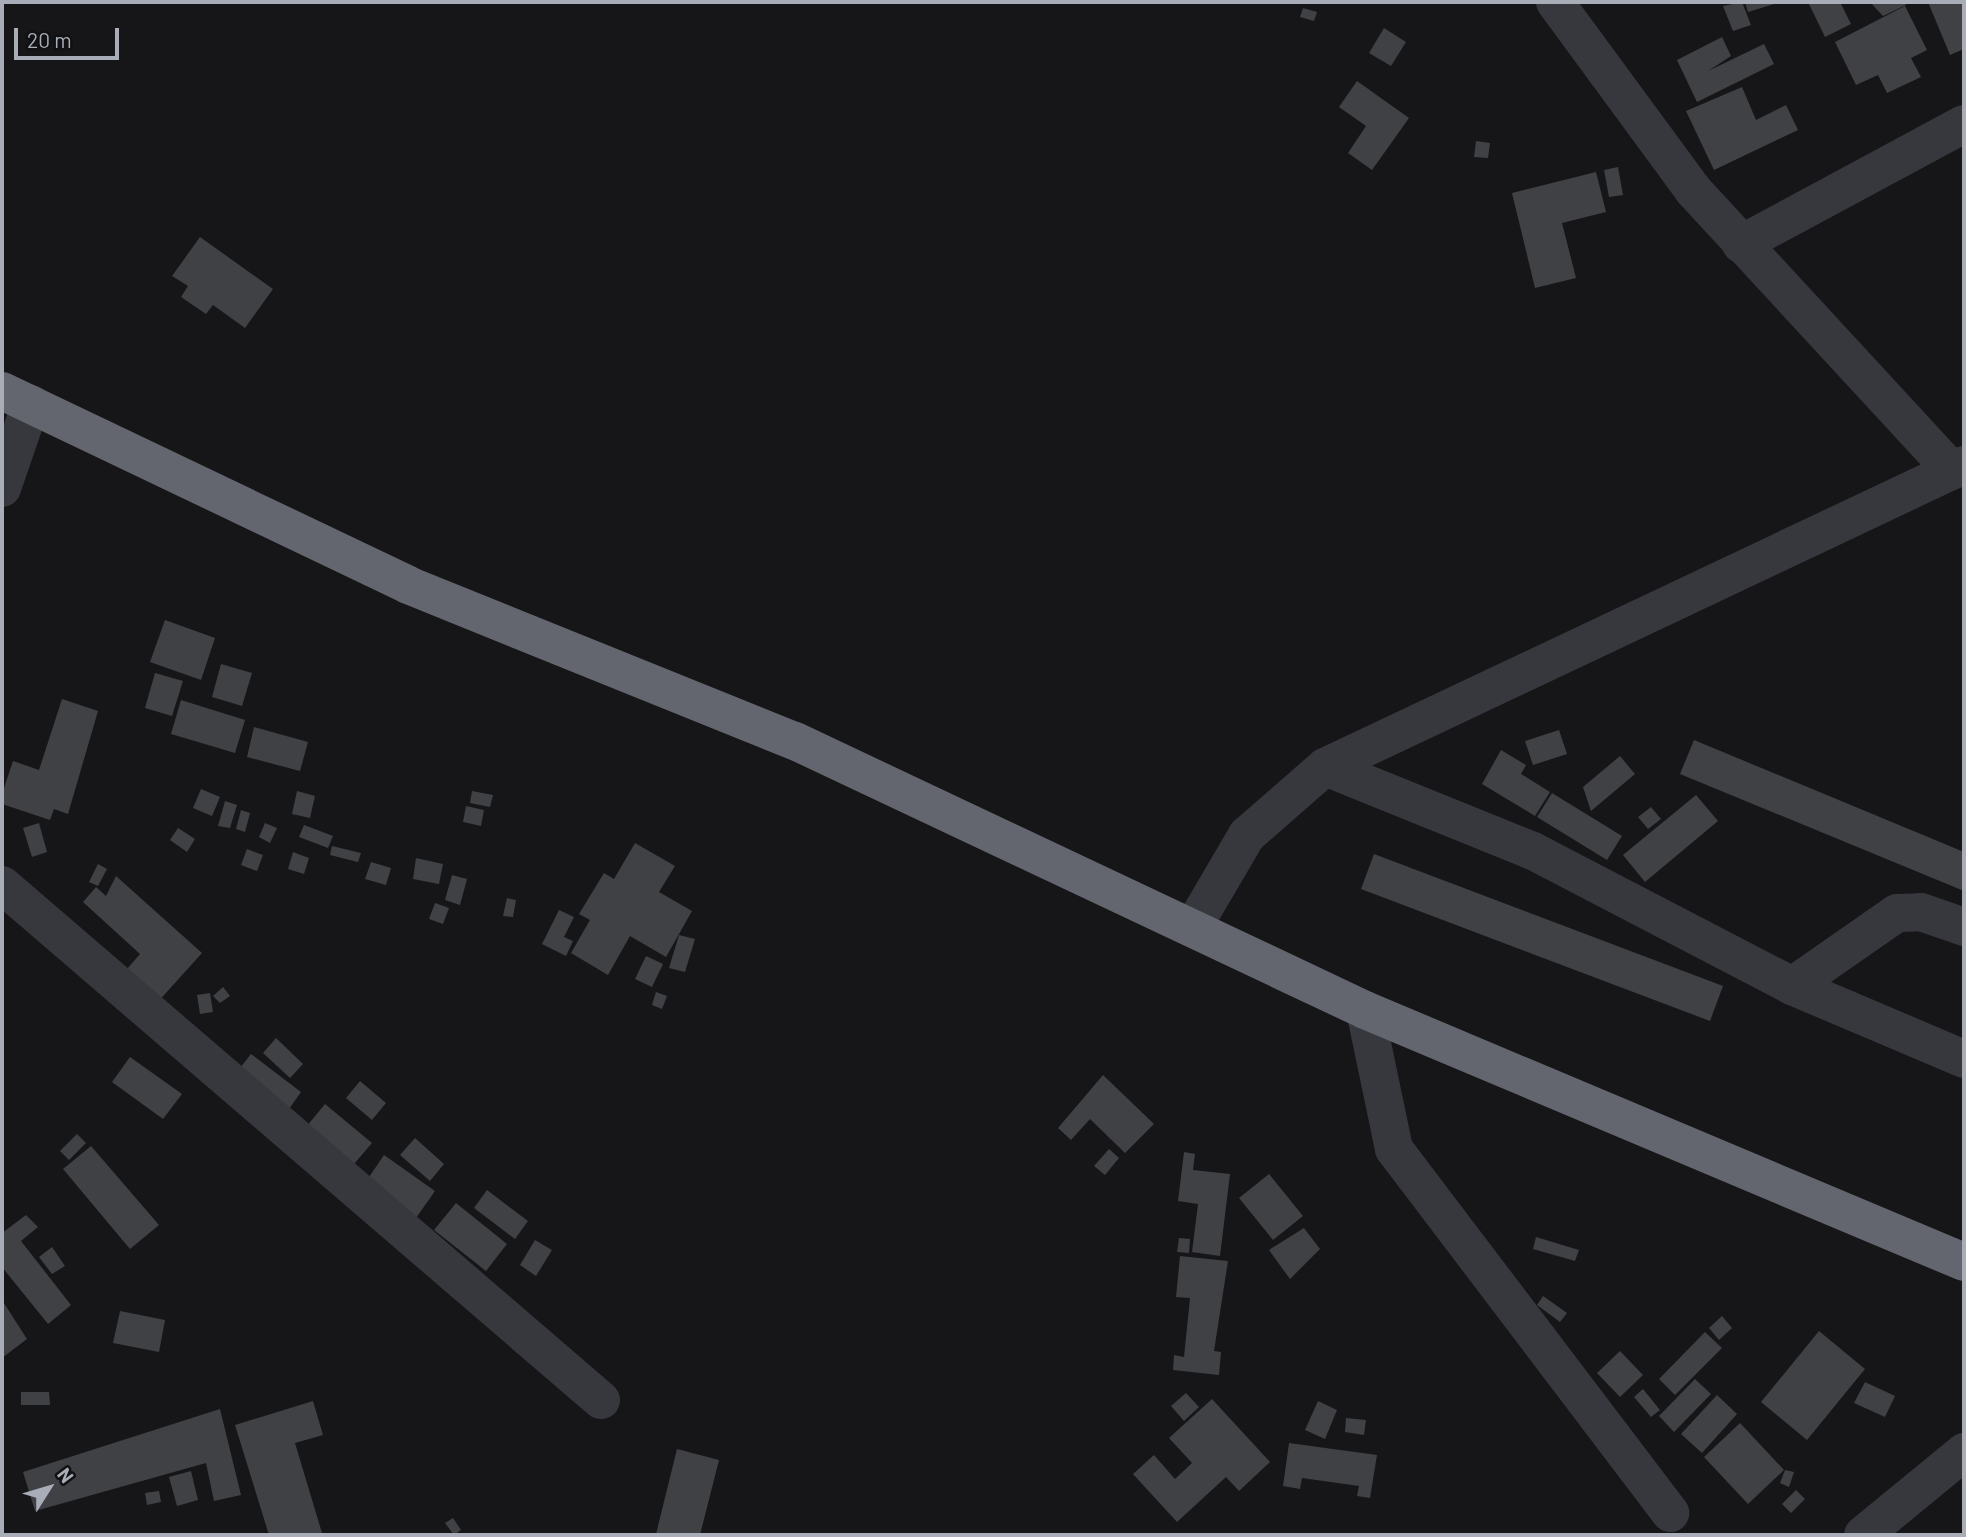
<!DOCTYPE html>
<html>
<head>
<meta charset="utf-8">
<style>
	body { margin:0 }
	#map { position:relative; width:1966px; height:1537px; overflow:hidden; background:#161618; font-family:Barlow,sans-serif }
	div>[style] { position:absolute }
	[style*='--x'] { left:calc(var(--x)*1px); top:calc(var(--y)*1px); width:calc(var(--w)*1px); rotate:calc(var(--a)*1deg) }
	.building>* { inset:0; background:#404145 }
	.minor>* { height:38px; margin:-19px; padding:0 19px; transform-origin:19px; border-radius:19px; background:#37383d }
	.highway>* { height:38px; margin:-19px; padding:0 19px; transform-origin:19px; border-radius:19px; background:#63666e }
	span { translate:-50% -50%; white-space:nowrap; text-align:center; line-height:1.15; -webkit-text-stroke:6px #111113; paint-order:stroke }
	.frame { position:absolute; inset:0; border:4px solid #a8adb8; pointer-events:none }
	.north { position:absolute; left:14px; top:1453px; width:70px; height:70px; -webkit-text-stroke:5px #111113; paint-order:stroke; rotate:53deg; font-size:19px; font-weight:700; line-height:28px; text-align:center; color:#a8adb8 }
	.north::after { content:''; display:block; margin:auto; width:24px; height:32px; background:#a8adb8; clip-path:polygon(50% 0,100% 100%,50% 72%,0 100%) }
	.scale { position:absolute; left:14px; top:28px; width:105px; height:32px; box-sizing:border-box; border:4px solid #a8adb8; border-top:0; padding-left:9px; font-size:21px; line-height:24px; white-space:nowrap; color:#a8adb8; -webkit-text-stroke:5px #111113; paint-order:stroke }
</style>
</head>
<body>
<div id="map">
	<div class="building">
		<div style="clip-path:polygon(1742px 2px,1751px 25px,1733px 31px,1723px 6px)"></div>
		<div style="clip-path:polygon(1745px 2px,1781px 2px,1748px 12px)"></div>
		<div style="clip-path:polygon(1808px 2px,1840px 2px,1851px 24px,1825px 37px)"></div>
		<div style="clip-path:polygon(1870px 2px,1904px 2px,1906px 5px,1883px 16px)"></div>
		<div style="clip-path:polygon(1928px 2px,1964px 2px,1964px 49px,1950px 55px)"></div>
		<div style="clip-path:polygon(1905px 6px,1927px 50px,1911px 58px,1921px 77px,1887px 93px,1878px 75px,1856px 85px,1835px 42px)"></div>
		<div style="clip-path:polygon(1303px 8px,1317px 12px,1314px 21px,1300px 17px)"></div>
		<div style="clip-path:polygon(1384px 28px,1406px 42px,1391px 66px,1369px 53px)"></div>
		<div style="clip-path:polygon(1722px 37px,1731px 56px,1708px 71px,1764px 44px,1774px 64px,1697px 102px,1677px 60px)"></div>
		<div style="clip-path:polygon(1357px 81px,1409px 118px,1372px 170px,1348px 153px,1366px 126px,1339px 107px)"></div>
		<div style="clip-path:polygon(1742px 87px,1756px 120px,1786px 105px,1798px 130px,1714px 170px,1686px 111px)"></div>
		<div style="clip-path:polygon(1476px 141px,1490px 143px,1488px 158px,1474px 157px)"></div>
		<div style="clip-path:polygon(1618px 167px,1623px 195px,1609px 197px,1604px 170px)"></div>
		<div style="clip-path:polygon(1596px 172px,1606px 212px,1562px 223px,1576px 278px,1535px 288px,1512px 193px)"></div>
		<div style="clip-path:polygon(200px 237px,273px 289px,245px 328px,213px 305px,206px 314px,181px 297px,188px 286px,172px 276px)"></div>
		<div style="clip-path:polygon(165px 620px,215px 638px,201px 680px,150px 662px)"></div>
		<div style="clip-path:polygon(221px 664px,252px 673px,242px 706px,212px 697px)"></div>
		<div style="clip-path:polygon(155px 673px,183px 681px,172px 716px,145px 708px)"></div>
		<div style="clip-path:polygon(62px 699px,98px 711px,68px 814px,54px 809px,50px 820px,2px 804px,2px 794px,13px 761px,39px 770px)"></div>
		<div style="clip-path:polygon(181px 700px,245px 720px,235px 753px,171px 734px)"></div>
		<div style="clip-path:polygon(254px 727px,308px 742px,300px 771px,247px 757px)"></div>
		<div style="clip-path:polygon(1559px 730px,1567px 754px,1533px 765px,1525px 741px)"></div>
		<div style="clip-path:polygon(1694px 740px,1964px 852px,1964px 891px,1680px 774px)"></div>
		<div style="clip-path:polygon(1501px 750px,1526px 765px,1521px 774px,1550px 792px,1535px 816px,1482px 784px)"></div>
		<div style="clip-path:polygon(1620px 756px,1635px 774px,1591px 811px,1583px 787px)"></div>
		<div style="clip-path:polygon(201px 789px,220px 797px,212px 816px,193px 808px)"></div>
		<div style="clip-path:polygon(297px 791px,315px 796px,310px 818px,292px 814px)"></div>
		<div style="clip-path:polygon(472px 791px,493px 795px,490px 807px,470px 803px)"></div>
		<div style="clip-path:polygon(1552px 793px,1622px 836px,1607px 860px,1537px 817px)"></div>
		<div style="clip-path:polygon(1696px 795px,1718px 821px,1645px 882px,1623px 855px)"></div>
		<div style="clip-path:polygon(225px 801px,237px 805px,230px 828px,218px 826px)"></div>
		<div style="clip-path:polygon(466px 806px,484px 810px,481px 826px,463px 822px)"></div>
		<div style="clip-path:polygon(1651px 807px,1661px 819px,1648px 829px,1638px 817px)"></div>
		<div style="clip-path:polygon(241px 810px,250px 813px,245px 832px,236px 829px)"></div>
		<div style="clip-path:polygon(39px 823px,47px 852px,32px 857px,23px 828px)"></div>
		<div style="clip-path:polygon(265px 823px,277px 828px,270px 843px,259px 837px)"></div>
		<div style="clip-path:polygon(304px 825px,333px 836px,328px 848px,299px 837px)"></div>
		<div style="clip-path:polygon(178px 828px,195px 839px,187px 852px,170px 840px)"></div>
		<div style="clip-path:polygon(635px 843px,675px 866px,659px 892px,692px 911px,666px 957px,630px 936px,608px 975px,571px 953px,590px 920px,579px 914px,604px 873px,614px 879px)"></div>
		<div style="clip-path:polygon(332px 846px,361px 853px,358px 862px,330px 855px)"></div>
		<div style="clip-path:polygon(247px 849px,263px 855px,257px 871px,241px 865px)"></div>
		<div style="clip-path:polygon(293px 852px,309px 858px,304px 874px,288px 869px)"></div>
		<div style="clip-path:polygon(1374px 854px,1723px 986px,1710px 1021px,1361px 889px)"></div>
		<div style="clip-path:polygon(416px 858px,443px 864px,439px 884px,413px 879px)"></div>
		<div style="clip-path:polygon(371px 862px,391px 868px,386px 885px,365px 879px)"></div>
		<div style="clip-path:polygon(98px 864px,107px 869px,98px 886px,89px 882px)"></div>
		<div style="clip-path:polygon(452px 875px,467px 879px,460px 905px,445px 900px)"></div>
		<div style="clip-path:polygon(116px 876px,202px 953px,156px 1004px,127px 969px,140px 954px,83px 902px,96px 887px,106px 896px)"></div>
		<div style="clip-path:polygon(507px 898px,516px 900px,513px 917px,503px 916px)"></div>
		<div style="clip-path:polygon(435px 903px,449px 908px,443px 924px,429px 919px)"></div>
		<div style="clip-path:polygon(559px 910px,574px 917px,564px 937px,573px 941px,566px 956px,542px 944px)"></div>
		<div style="clip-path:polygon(679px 935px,695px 939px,685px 972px,669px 968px)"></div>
		<div style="clip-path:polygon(646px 956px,663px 964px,652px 987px,635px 979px)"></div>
		<div style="clip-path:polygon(223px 987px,230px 996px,220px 1003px,213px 996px)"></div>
		<div style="clip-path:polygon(656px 992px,667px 996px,662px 1009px,652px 1005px)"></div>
		<div style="clip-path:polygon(210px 993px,213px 1012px,200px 1014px,197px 995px)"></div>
		<div style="clip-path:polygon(276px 1038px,303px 1064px,290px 1078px,263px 1053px)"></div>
		<div style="clip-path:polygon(251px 1054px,301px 1092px,284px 1116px,233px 1077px)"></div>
		<div style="clip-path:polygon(130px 1057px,182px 1094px,163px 1119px,112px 1082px)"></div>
		<div style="clip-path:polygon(1103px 1075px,1154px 1124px,1125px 1153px,1090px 1119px,1071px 1140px,1058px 1128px)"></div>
		<div style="clip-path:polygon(360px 1081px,386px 1103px,372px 1120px,346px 1098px)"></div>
		<div style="clip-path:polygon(325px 1104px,372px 1143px,348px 1171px,302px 1132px)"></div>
		<div style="clip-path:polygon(77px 1134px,86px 1143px,69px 1160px,60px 1151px)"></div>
		<div style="clip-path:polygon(415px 1138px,444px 1164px,430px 1181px,400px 1155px)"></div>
		<div style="clip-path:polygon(91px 1146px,159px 1225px,130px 1249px,63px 1169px)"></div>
		<div style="clip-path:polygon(1109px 1149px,1119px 1158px,1105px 1175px,1094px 1166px)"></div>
		<div style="clip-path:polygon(1184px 1152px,1195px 1154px,1193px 1170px,1230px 1174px,1220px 1256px,1192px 1252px,1198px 1204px,1178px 1201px)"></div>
		<div style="clip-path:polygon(384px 1155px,435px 1191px,416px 1218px,365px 1183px)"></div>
		<div style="clip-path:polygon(1269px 1174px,1303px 1216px,1273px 1240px,1239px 1198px)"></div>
		<div style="clip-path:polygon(487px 1190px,528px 1221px,515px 1239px,474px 1208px)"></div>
		<div style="clip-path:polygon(456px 1203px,507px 1244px,486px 1271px,434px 1230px)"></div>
		<div style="clip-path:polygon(26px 1215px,38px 1227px,21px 1241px,71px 1305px,48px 1324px,2px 1267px,2px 1233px)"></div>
		<div style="clip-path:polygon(1304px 1228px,1320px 1249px,1290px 1279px,1269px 1250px)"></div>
		<div style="clip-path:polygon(1536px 1237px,1579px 1250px,1575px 1261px,1533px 1249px)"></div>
		<div style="clip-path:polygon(1179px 1238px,1190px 1239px,1189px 1253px,1177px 1252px)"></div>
		<div style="clip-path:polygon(535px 1240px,552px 1250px,536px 1276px,520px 1265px)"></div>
		<div style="clip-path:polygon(52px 1247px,65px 1266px,52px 1274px,39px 1257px)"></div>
		<div style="clip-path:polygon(1180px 1256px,1228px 1261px,1214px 1351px,1221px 1352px,1219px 1375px,1173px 1370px,1174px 1355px,1184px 1357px,1190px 1298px,1176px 1297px)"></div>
		<div style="clip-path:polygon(1543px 1296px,1567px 1313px,1560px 1322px,1537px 1305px)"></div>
		<div style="clip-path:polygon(2px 1300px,27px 1339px,2px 1358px)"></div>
		<div style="clip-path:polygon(120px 1311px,165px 1320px,159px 1352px,113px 1343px)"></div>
		<div style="clip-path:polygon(1722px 1316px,1732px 1328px,1719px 1340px,1709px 1328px)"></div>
		<div style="clip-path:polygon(1819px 1331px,1865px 1369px,1807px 1440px,1761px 1402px)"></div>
		<div style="clip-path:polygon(1705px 1332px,1722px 1348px,1675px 1395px,1659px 1379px)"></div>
		<div style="clip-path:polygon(1620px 1351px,1643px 1375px,1620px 1397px,1597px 1373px)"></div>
		<div style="clip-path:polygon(1695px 1379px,1711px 1394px,1674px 1432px,1659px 1416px)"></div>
		<div style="clip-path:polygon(1865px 1382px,1895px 1396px,1885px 1417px,1854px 1403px)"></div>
		<div style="clip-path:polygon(1643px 1389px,1660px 1410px,1651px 1417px,1634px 1397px)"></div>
		<div style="clip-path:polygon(21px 1392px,49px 1392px,50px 1405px,21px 1405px)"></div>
		<div style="clip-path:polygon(1186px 1393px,1199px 1407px,1184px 1421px,1171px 1406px)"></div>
		<div style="clip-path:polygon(1717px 1395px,1737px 1414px,1702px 1453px,1681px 1434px)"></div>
		<div style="clip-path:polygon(1212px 1399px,1270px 1462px,1239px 1491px,1226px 1477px,1177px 1522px,1133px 1474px,1154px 1455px,1175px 1479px,1192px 1463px,1169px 1438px)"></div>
		<div style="clip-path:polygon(313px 1401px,323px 1435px,295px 1443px,322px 1533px,269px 1535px,235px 1425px)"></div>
		<div style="clip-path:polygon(1318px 1401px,1337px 1410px,1325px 1439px,1305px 1430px)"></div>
		<div style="clip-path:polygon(220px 1409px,241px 1495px,214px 1501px,206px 1463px,35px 1511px,23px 1472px)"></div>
		<div style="clip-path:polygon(1346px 1418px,1366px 1420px,1364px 1435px,1345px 1432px)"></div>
		<div style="clip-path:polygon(1740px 1423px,1784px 1470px,1748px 1504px,1704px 1457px)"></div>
		<div style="clip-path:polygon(1289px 1443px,1377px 1455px,1370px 1498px,1357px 1496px,1359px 1486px,1302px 1478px,1300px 1489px,1283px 1486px)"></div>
		<div style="clip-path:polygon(677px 1449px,719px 1460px,700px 1535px,656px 1534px)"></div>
		<div style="clip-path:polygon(1785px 1470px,1794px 1472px,1789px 1487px,1780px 1483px)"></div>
		<div style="clip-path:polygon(191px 1471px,198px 1500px,177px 1506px,169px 1477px)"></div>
		<div style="clip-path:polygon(1796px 1490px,1805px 1499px,1791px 1513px,1782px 1504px)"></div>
		<div style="clip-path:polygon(159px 1491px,161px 1502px,147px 1505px,145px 1493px)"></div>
		<div style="clip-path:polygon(453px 1518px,461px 1530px,454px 1535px,445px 1523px)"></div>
	</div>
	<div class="minor">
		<div style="--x:1555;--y:2;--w:233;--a:53.7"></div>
		<div style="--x:1693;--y:190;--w:382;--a:47.3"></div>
		<div style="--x:1741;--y:244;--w:253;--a:-28.3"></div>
		<div style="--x:2;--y:488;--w:89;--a:-71"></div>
		<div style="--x:1325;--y:767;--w:224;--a:22"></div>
		<div style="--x:1533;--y:851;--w:292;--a:27.5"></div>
		<div style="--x:1792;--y:986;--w:187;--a:23"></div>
		<div style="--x:2;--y:885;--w:790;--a:40.69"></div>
		<div style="--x:1193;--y:927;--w:107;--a:-59.6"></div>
		<div style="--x:1247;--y:835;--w:103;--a:-41.1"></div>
		<div style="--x:1325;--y:767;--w:707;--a:-25.3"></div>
		<div style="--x:1792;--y:986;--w:128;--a:-34.8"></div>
		<div style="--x:1897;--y:913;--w:24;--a:-2"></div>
		<div style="--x:1921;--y:912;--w:46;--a:19.2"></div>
		<div style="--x:1365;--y:1010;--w:142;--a:78.2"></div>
		<div style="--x:1394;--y:1149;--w:457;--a:52.8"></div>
		<div style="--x:1863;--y:1535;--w:131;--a:-39.4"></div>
	</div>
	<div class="highway">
		<div style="--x:2;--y:391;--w:450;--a:25.5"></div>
		<div style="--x:408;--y:585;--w:417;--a:22"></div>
		<div style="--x:795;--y:741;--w:630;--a:25.26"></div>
		<div style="--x:1365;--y:1010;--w:650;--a:22.82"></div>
	</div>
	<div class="frame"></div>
	<div class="north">N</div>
	<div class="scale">20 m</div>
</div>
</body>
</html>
